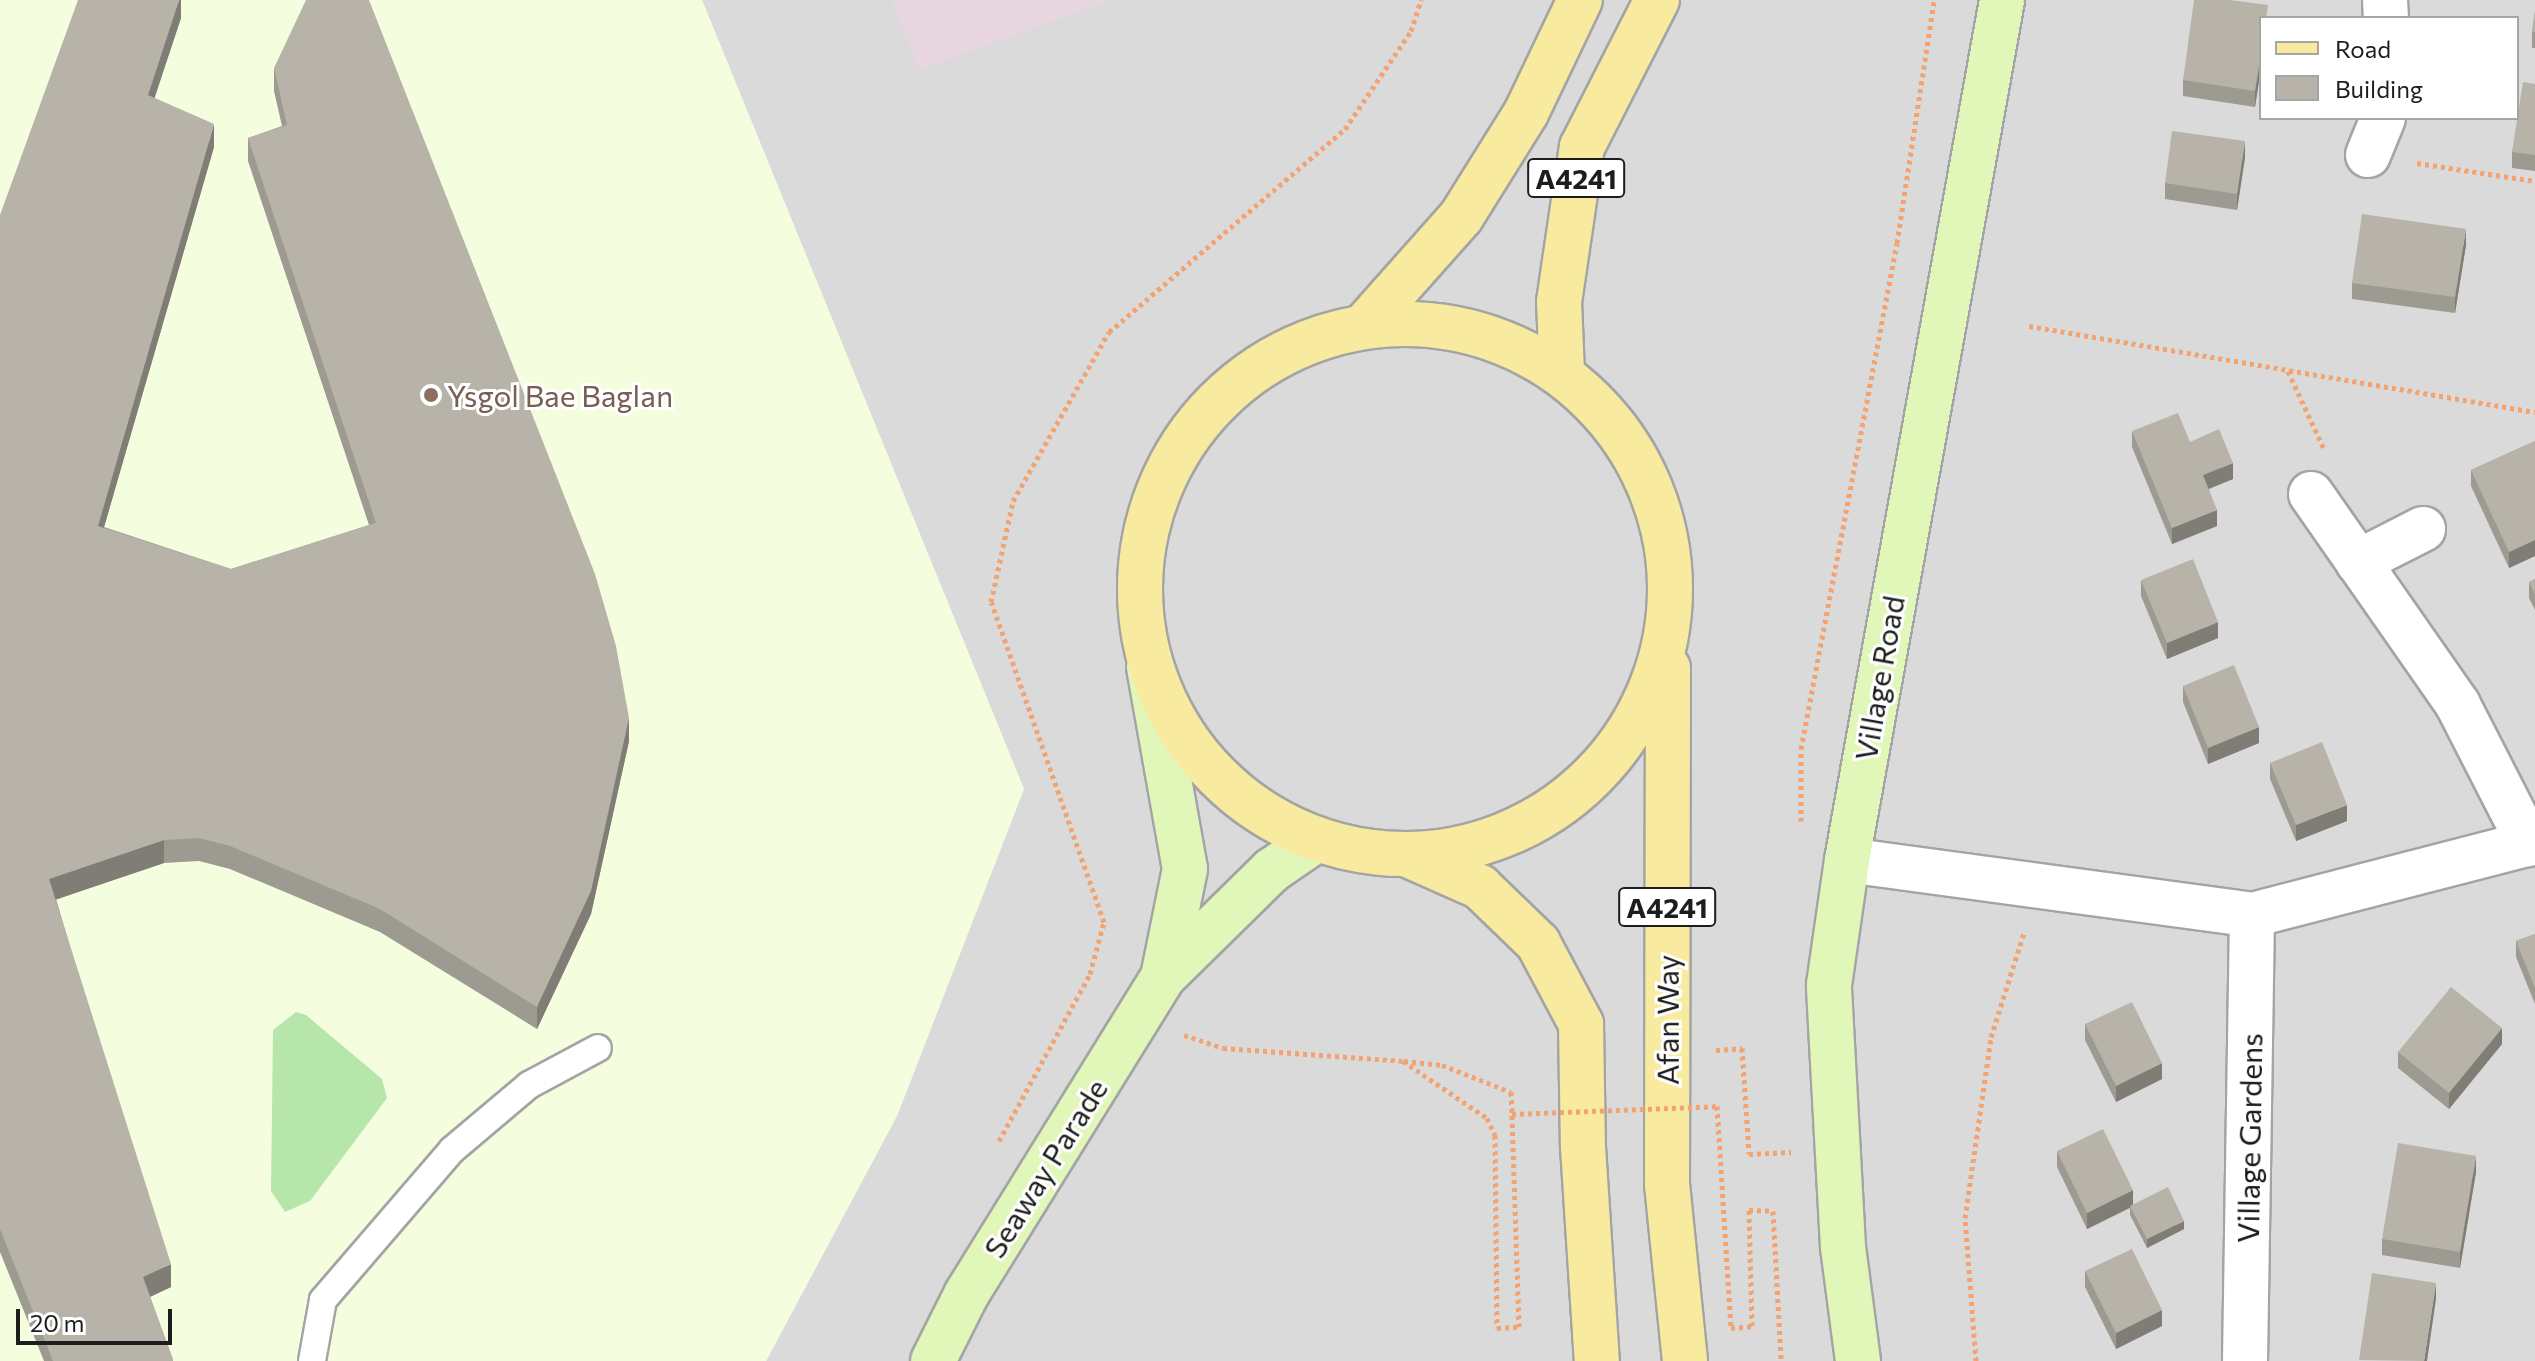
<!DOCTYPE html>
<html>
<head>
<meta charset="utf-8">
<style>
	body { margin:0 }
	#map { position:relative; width:2535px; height:1361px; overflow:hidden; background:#eeede3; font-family:Commissioner,sans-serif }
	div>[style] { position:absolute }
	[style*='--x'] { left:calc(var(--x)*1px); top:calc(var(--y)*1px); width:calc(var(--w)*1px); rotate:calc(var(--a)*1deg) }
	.residential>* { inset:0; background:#dbdada }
	.industrial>* { inset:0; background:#e7d6df }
	.education>* { inset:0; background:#f4fddd }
	.grass>* { inset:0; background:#b7e6ab }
	.path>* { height:5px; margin-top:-2.5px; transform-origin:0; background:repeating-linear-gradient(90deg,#f3a36f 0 4px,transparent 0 8px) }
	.roads { filter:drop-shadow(2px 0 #a4a4a4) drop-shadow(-2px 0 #a4a4a4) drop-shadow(0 2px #a4a4a4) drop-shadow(0 -2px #a4a4a4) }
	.lane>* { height:26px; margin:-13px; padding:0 13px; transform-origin:13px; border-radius:13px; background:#fff }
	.street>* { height:44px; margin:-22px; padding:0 22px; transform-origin:22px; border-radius:22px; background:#fff }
	.secondary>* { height:44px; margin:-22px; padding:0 22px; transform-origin:22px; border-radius:22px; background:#e1f6b9 }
	.primary>* { height:44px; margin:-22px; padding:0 22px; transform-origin:22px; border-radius:22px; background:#f8eb9f }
	.primary>.ring { margin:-22px; padding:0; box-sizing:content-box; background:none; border:44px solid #f8eb9f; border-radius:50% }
	.path-bridge>* { height:5px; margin-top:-2.5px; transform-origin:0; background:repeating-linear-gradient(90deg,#f3a36f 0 4px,transparent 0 8px) }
	.wall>* { inset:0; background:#9d9a91 }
	.shaded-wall>* { inset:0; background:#807d76 }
	.building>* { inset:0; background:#b7b3a9 }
	.dots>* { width:22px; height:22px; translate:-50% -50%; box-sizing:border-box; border:4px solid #fff; border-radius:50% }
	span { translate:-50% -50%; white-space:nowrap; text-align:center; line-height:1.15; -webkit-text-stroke:6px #fff; paint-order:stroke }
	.shield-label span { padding:2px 6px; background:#fff; border:2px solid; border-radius:6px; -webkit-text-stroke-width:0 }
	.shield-label { font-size:28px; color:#1d1d1d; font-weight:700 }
	.education-label { font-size:30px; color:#785e54 }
	.left { translate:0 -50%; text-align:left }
	.street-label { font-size:30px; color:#1d1d1d }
	.legend { position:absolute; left:2259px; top:16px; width:260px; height:104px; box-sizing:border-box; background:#fff; border:2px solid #a5a5a5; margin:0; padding:10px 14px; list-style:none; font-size:24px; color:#1d1d1d }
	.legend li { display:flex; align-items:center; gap:16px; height:40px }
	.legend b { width:40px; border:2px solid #a5a5a5 }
	.scale { position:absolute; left:16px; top:1309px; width:156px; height:36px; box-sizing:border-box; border:4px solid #1d1d1d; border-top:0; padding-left:10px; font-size:24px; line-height:28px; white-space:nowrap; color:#1d1d1d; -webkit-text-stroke:6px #fff; paint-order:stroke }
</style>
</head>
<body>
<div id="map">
	<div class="residential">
		<div style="clip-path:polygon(evenodd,702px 0,2535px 0,2535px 1361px,766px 1361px,897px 1116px,1024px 789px,702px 0,2261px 18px,2517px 18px,2517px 118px,2261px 118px,2261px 18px)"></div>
	</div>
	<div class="industrial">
		<div style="clip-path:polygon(892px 0,1111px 0,919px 70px)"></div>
	</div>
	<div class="education">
		<div style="clip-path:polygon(0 0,702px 0,1024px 789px,897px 1116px,766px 1361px,0 1361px)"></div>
	</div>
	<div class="grass">
		<div style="clip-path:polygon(296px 1012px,306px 1015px,382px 1079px,387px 1098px,310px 1201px,285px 1212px,271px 1191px,273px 1030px)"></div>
	</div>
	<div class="path">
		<div style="--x:2417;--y:163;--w:119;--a:8.7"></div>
		<div style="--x:2029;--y:326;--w:513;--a:9.65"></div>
		<div style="--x:2288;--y:371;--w:86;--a:65.2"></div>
		<div style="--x:1801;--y:821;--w:72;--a:-90"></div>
		<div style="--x:1801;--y:749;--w:515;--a:-79.26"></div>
		<div style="--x:1897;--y:243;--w:246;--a:-81.3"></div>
		<div style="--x:1184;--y:1035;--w:41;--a:18.4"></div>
		<div style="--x:1223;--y:1048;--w:180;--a:4.1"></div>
		<div style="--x:1403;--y:1061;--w:102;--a:34.2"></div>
		<div style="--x:1487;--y:1118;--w:19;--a:65"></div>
		<div style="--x:1716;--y:1050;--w:26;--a:-4"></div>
		<div style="--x:1742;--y:1048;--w:106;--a:86.2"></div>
		<div style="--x:1749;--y:1154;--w:42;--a:-2.7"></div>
		<div style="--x:1404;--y:1061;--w:38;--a:6"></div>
		<div style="--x:1442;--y:1065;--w:74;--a:21.4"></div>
		<div style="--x:1511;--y:1092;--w:22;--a:87"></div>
		<div style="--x:999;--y:1141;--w:190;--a:-61.4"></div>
		<div style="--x:1090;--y:974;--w:54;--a:-74.9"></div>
		<div style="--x:1104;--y:922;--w:339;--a:-109.4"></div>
		<div style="--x:991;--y:602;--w:103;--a:-77.7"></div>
		<div style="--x:1013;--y:501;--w:194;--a:-60.4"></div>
		<div style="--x:1109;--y:332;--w:311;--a:-40.7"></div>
		<div style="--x:1345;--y:129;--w:118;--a:-56"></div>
		<div style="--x:1411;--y:31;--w:33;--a:-72"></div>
		<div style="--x:1976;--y:1361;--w:143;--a:-94.4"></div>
		<div style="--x:1965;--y:1218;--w:183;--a:-81.8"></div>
		<div style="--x:1991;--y:1037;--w:109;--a:-72.4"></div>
	</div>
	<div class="roads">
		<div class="lane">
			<div style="--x:312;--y:1361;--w:62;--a:-79.8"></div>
			<div style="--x:323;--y:1300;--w:198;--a:-49.3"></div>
			<div style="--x:452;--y:1150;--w:101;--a:-40.2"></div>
			<div style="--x:529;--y:1085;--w:78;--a:-28.2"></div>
		</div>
		<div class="street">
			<div style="--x:2385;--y:0;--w:18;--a:87"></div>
			<div style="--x:2368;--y:155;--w:40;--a:-68"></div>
			<div style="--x:2311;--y:494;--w:257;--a:55.1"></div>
			<div style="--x:2458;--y:705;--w:156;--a:62.9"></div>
			<div style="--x:2358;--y:562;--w:73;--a:-26.9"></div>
			<div style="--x:1847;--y:860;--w:409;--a:7.7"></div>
			<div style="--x:2252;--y:915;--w:292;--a:-14.5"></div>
			<div style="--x:2245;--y:1361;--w:446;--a:-89.1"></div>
		</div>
		<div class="secondary">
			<div style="--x:1149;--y:667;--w:205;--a:79.9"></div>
			<div style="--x:1185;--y:869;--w:110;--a:101.5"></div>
			<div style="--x:933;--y:1361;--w:74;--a:-63.4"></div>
			<div style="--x:966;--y:1295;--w:374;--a:-58.2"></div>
			<div style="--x:1163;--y:977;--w:153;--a:-44.5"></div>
			<div style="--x:1272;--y:870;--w:53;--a:-34.3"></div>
			<div style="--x:1858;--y:1361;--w:115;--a:-97.5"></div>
			<div style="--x:1843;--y:1247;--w:262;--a:-93.1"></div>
			<div style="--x:1829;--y:985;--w:126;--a:-81.8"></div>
			<div style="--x:1847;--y:860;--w:874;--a:-79.78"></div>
		</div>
		<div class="primary">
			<div class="ring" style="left:1140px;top:324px;width:486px;height:486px"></div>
			<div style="--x:1365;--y:325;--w:144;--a:-48.4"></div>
			<div style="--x:1461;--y:217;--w:123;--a:-58"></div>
			<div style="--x:1526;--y:113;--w:125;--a:-64.5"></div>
			<div style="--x:1562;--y:373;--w:71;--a:-92.4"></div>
			<div style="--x:1559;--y:302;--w:157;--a:-81.6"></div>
			<div style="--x:1582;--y:147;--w:165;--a:-63"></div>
			<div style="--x:1668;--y:668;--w:516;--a:90.11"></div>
			<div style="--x:1667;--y:1184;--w:178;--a:84.2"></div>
			<div style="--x:1410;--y:856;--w:77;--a:23.9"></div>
			<div style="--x:1480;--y:887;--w:81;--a:44"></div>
			<div style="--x:1538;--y:943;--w:92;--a:62"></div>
			<div style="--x:1581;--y:1024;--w:123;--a:89.1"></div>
			<div style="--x:1583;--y:1147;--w:214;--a:86.3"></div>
		</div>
	</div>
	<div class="path-bridge">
		<div style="--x:1495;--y:1135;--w:193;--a:89.4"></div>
		<div style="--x:1497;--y:1328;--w:22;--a:-3"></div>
		<div style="--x:1519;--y:1327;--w:213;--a:-91.9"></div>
		<div style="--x:1512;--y:1114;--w:205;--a:-2.2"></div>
		<div style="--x:1717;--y:1106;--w:222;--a:86.4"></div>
		<div style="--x:1731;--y:1328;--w:21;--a:-5"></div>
		<div style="--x:1752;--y:1326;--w:116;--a:-91.5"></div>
		<div style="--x:1749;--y:1210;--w:24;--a:2"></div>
		<div style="--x:1773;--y:1211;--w:150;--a:86.9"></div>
	</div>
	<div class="wall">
		<div style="clip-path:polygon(181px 0,181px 18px,154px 98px,214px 147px,104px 527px,231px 569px,369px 525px,248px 161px,248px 138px,282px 126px,274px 91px,274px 68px,629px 741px,591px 914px,537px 1029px,380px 932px,230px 869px,199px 861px,164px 863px,56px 899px,171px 1287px,150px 1297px,173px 1361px,44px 1361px,0 1252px,0 215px)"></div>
		<div style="clip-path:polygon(2535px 11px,2535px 48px,2532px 48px,2532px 32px)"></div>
		<div style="clip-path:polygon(2268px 18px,2255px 107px,2183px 96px,2183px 80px)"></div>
		<div style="clip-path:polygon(2535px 84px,2535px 171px,2512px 168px,2512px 152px)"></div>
		<div style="clip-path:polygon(2245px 157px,2237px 210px,2165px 199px,2165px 183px)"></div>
		<div style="clip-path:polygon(2466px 245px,2455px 313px,2352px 299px,2352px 283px)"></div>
		<div style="clip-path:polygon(2132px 431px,2190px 442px,2233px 479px,2209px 489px,2217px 526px,2172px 544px,2132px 447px)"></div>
		<div style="clip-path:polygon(2535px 441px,2535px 556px,2509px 568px,2471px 486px,2471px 470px)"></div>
		<div style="clip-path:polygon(2535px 579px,2535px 610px,2529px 598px,2529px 582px)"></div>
		<div style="clip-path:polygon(2141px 580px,2218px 638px,2167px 659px,2141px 596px)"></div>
		<div style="clip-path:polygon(2183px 686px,2259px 743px,2208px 764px,2183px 702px)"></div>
		<div style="clip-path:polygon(2270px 763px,2347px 821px,2296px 841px,2270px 779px)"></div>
		<div style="clip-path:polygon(2535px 934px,2535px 1004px,2516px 957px,2516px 941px)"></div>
		<div style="clip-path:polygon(2085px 1024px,2162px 1079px,2116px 1102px,2085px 1040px)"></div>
		<div style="clip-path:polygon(2502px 1044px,2449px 1109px,2398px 1068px,2398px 1052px)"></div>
		<div style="clip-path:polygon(2057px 1151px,2133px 1205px,2184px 1229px,2147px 1248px,2130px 1215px,2130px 1208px,2087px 1229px,2057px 1167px)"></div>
		<div style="clip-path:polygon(2476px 1172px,2460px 1268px,2382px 1255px,2382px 1239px)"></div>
		<div style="clip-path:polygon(2085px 1271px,2162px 1326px,2116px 1349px,2085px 1287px)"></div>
	</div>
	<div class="shaded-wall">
		<div style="clip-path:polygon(179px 0,181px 0,181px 18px,148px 118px,148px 95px)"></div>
		<div style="clip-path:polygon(2261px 53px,2261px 69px,2255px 107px,2255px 91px)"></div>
		<div style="clip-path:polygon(214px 124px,214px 147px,98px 548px,98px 526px)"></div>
		<div style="clip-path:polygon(2245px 141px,2245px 157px,2237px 210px,2237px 194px)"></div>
		<div style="clip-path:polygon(2466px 229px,2466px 245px,2455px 313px,2455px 297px)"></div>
		<div style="clip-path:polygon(2233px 463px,2233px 479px,2203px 491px,2203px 475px)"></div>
		<div style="clip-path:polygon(2217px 510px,2217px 526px,2172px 544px,2172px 528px)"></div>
		<div style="clip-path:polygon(2535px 540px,2535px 556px,2509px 568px,2509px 552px)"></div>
		<div style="clip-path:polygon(2218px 622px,2218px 638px,2167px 659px,2167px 643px)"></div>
		<div style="clip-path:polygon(629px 718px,629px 741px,591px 914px,537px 1029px,537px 1007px)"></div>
		<div style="clip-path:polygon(2259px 727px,2259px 743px,2208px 764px,2208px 748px)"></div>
		<div style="clip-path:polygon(2347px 805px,2347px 821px,2296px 841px,2296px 825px)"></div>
		<div style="clip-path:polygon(164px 840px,164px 863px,49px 902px,49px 879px)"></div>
		<div style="clip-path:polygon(2502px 1028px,2502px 1044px,2449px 1109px,2449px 1093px)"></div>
		<div style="clip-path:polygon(2162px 1063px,2162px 1079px,2116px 1102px,2116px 1086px)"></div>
		<div style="clip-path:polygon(2476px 1156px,2476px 1172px,2460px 1268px,2460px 1252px)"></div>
		<div style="clip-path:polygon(2133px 1190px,2133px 1206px,2087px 1229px,2087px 1213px)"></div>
		<div style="clip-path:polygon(2184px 1221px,2184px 1229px,2147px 1248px,2147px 1239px)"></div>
		<div style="clip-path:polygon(171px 1264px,171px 1287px,143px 1300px,143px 1277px)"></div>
		<div style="clip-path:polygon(2436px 1283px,2436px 1299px,2427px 1361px,2424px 1361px)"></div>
		<div style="clip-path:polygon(2162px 1310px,2162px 1326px,2116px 1349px,2116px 1333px)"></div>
	</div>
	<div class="building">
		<div style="clip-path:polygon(78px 0,179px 0,148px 95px,214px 124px,98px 526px,231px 569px,376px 523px,248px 138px,287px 125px,274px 68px,306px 0,369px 0,595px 574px,616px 646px,629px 718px,591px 891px,537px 1007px,380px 909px,230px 846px,199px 838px,164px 840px,49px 879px,171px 1264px,143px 1277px,173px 1359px,172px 1361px,53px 1361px,0 1229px,0 215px)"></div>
		<div style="clip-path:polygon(2194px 0,2230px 0,2268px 5px,2266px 18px,2261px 18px,2261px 53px,2255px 91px,2183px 80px)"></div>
		<div style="clip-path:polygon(2535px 11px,2535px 32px,2532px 32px)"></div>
		<div style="clip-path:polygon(2523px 82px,2535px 84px,2535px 155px,2512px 152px)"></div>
		<div style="clip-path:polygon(2172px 131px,2245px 141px,2237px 194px,2165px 183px)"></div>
		<div style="clip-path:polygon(2362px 214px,2466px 229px,2455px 297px,2352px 283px)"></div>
		<div style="clip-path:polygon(2178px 413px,2190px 442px,2219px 429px,2233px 463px,2203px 475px,2217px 510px,2172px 528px,2132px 431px)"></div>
		<div style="clip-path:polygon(2535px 441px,2535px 540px,2509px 552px,2471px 470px)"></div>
		<div style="clip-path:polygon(2193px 559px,2218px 622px,2167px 643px,2141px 580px)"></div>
		<div style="clip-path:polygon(2535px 579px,2535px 594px,2529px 582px)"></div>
		<div style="clip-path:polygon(2234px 665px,2259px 727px,2208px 748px,2183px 686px)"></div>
		<div style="clip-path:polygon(2322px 742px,2347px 805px,2296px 825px,2270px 763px)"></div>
		<div style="clip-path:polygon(2535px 934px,2535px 988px,2516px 941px)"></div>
		<div style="clip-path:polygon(2451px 987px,2502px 1028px,2449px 1093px,2398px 1052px)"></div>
		<div style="clip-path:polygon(2132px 1002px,2162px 1063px,2116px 1086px,2085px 1024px)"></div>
		<div style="clip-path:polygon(2103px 1129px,2133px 1190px,2087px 1213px,2057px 1151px)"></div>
		<div style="clip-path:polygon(2398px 1143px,2476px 1156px,2460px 1252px,2382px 1239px)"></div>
		<div style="clip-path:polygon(2168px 1187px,2184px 1221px,2147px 1239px,2130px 1206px)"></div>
		<div style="clip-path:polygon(2132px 1249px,2162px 1310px,2116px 1333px,2085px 1271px)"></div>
		<div style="clip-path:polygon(2372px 1273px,2436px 1283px,2424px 1361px,2359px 1360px)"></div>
	</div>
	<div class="dots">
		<div style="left:431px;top:395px;background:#8d6e63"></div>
	</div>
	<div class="shield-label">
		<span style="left:1576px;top:178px">A4241</span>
		<span style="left:1667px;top:907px">A4241</span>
	</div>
	<div class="education-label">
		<span class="left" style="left:447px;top:395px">Ysgol Bae Baglan</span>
	</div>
	<div class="street-label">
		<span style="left:1879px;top:678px;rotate:-80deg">Village Road</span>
		<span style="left:1667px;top:1020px;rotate:-90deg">Afan Way</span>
		<span style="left:2249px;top:1138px;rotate:-89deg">Village Gardens</span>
		<span style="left:1045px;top:1168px;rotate:-58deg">Seaway Parade</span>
	</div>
	<ul class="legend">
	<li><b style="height:10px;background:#f8eb9f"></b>Road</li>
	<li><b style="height:22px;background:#b7b3a9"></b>Building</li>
	</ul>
	<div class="scale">20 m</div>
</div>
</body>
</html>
